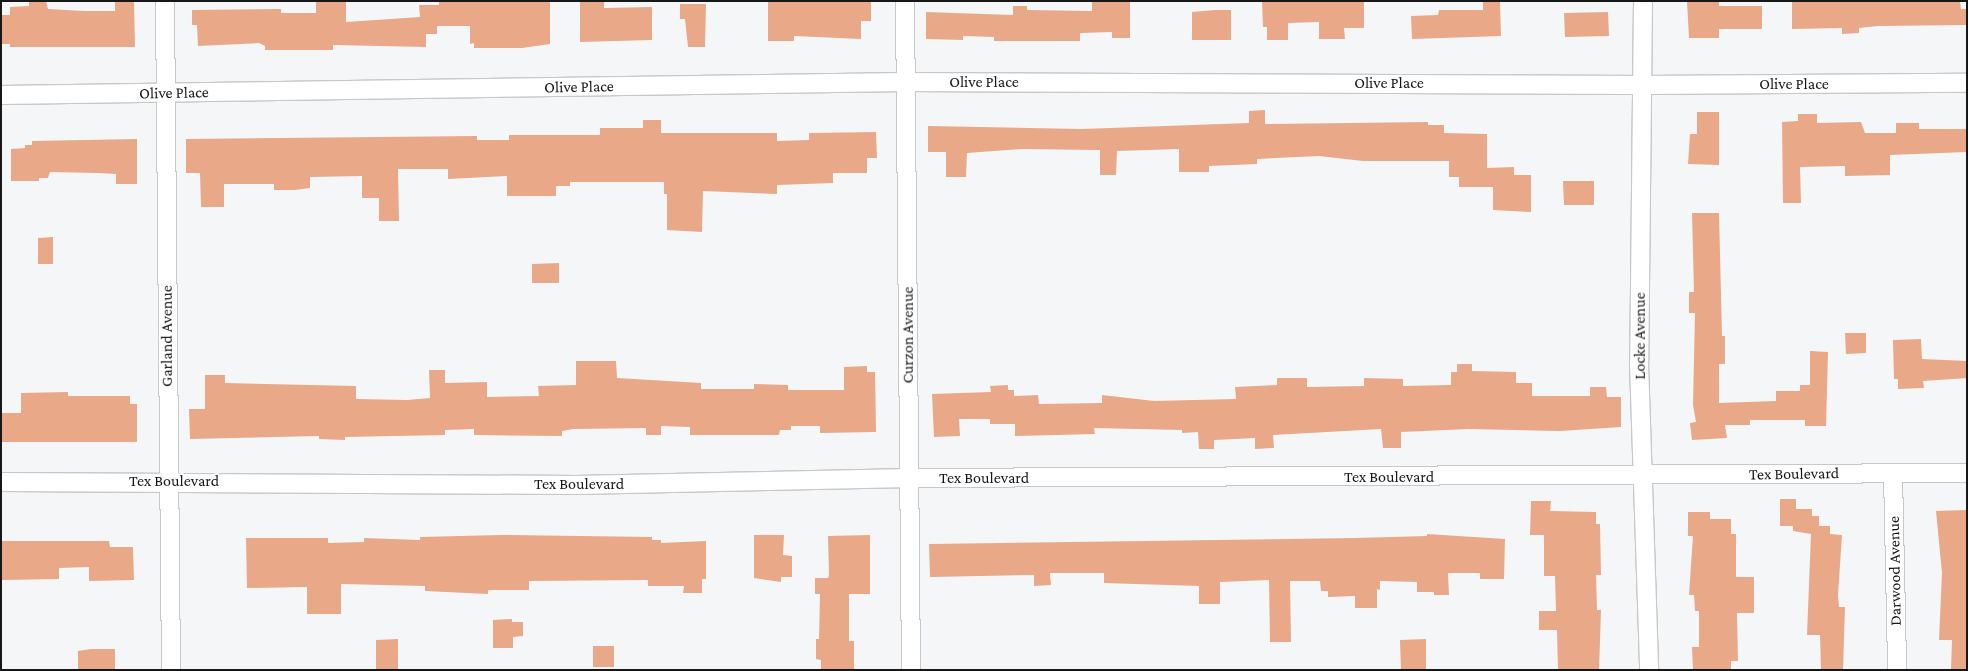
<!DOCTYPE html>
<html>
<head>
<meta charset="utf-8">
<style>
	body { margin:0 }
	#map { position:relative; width:1968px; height:671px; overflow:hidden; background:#f5f6f8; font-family:"Crimson Pro",serif }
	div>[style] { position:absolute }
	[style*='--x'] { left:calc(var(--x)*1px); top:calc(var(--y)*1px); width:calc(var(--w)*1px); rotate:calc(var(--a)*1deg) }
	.building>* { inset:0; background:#e9a887 }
	.roads { filter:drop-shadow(1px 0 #c6c8c9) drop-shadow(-1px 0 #c6c8c9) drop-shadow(0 1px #c6c8c9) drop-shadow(0 -1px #c6c8c9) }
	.street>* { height:18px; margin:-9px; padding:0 9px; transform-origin:9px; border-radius:9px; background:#fff }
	span { translate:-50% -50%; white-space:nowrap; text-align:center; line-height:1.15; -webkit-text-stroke:4px #fff; paint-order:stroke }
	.street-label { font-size:16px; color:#171718 }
	.frame { position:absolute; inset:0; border:2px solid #171718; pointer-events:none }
</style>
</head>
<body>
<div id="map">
	<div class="building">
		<div style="clip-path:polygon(29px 1px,46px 1px,48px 9px,84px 11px,115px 11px,115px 1px,134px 1px,135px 47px,10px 47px,10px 44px,1px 44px,1px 15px,10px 15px,10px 7px,29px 6px)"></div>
		<div style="clip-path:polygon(316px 1px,346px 1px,346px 22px,420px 17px,419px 5px,439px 5px,439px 1px,550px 1px,550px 44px,522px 48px,474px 48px,474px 43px,470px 44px,470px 26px,437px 26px,437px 34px,426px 34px,426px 47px,333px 45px,333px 50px,265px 50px,265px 46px,259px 43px,198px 46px,197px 25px,192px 25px,192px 10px,281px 9px,281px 13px,316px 13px)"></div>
		<div style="clip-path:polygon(580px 1px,604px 1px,604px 8px,652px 7px,652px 40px,580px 42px)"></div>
		<div style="clip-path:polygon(768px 1px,871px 1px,871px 21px,861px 21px,861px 39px,794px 36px,794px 41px,768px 41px)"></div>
		<div style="clip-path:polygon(1092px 1px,1130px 1px,1130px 38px,1112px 38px,1112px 32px,1080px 33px,1080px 41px,994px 41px,994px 37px,963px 36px,963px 40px,926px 39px,926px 12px,1013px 15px,1013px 6px,1027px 6px,1027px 10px,1092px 11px)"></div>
		<div style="clip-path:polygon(1262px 1px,1364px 1px,1364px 28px,1344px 28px,1345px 39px,1319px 39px,1319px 22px,1288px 23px,1288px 40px,1267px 40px,1267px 27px,1263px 27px)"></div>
		<div style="clip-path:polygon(1483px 1px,1500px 1px,1501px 36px,1412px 39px,1411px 16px,1438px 15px,1439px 10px,1483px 10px)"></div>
		<div style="clip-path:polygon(1687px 1px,1719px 1px,1719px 6px,1762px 6px,1762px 29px,1719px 29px,1719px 38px,1689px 38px)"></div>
		<div style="clip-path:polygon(1792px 1px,1960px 1px,1961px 9px,1967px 9px,1967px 25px,1878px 26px,1859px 28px,1859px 33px,1842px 34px,1842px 28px,1792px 29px)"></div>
		<div style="clip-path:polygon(680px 4px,706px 4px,705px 47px,688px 47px,685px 19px,680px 19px)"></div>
		<div style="clip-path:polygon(1215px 10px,1231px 10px,1231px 40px,1192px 40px,1192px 12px)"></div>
		<div style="clip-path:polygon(1608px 12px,1609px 36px,1565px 37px,1564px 13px)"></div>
		<div style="clip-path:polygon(1265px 110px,1265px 124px,1428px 122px,1428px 125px,1444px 125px,1444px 133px,1487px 134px,1487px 168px,1514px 167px,1514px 175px,1531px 175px,1531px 212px,1493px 210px,1493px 187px,1459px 187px,1459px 177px,1449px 177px,1449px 161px,1363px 161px,1319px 156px,1257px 159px,1257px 164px,1209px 166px,1209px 172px,1179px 172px,1179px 149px,1117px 151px,1116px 175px,1100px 175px,1100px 150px,1023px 149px,967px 153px,966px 177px,946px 177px,946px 152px,928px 152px,928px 126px,1082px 129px,1249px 123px,1249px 111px)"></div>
		<div style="clip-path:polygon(1697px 112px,1719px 112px,1719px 165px,1688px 164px,1690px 134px,1697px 134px)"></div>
		<div style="clip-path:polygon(1798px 114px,1817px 114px,1817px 123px,1861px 122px,1865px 133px,1896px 133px,1896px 123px,1919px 123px,1919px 129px,1967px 129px,1967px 152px,1890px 155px,1890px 175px,1845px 176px,1845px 166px,1800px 167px,1801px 203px,1783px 203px,1782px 122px,1798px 121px)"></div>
		<div style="clip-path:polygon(643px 120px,661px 120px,661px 133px,777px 133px,777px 141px,809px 140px,809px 133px,876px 132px,877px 158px,867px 158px,867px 173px,833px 173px,833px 183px,777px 185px,777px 194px,703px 191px,702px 232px,667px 230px,667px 194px,664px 194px,664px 182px,570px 182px,570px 186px,556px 186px,556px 196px,507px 196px,507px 176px,448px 179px,448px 169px,398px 169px,399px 221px,379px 221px,379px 198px,362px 198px,362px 176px,310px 177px,310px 188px,295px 190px,274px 190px,274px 184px,224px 184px,224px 207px,201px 207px,200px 173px,186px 173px,186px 139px,477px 136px,477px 140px,509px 140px,509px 135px,600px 135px,600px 128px,643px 128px)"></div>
		<div style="clip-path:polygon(137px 139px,137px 184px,116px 184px,116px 174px,99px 173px,50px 172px,48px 178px,39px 178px,39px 181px,11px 181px,11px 149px,25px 148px,25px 145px,32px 145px,32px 141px)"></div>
		<div style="clip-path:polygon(1563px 181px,1594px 181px,1594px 205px,1564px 205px)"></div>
		<div style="clip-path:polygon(1692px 213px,1719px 213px,1722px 336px,1725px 336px,1725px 364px,1719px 364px,1719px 403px,1776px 401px,1776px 391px,1800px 391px,1800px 385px,1810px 385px,1810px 351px,1828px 352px,1826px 426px,1805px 426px,1805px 420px,1750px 420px,1750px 425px,1725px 425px,1727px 438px,1692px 440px,1690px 423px,1696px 422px,1693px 405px,1695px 313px,1689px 313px,1689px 292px,1694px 292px)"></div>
		<div style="clip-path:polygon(53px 237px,53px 264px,38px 264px,38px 238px)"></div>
		<div style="clip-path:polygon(559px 263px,559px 283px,532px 283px,532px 264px)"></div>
		<div style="clip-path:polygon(1845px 333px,1866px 333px,1866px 353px,1846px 354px)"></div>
		<div style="clip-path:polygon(1921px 339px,1922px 359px,1967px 361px,1967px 378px,1923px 381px,1924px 388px,1898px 389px,1898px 379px,1894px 379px,1893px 340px)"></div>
		<div style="clip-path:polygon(576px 361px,616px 361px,617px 378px,701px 383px,701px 389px,754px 389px,754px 384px,788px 385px,788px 390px,844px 390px,844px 367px,867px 366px,867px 372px,875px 372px,876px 432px,820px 433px,820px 426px,791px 426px,791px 430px,780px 430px,779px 435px,690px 435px,690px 427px,661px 426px,661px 435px,646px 435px,646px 428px,573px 429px,562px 431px,562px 436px,474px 435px,474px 429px,445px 430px,445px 435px,345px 437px,345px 440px,319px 439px,319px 436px,190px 439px,189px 409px,205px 409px,205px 375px,225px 375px,225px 383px,356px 386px,356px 399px,407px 400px,430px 398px,429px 370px,445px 370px,445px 383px,487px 382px,487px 397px,539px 396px,538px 386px,576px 385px)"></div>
		<div style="clip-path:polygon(1457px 364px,1472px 364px,1472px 371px,1516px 372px,1516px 383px,1532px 383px,1532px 396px,1590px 396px,1590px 387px,1606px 387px,1607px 397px,1621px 397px,1621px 427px,1560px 431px,1468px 429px,1401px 432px,1401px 448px,1383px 448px,1381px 429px,1273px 435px,1274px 448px,1255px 449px,1255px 438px,1214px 440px,1214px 449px,1199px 449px,1198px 432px,1182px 433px,1182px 430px,1094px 428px,1095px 434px,1015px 436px,1015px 424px,990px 424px,990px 419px,959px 419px,960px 436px,934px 437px,932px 394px,991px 392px,990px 386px,1008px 385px,1008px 390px,1014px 390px,1014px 396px,1038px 395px,1039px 404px,1102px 403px,1102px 395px,1154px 401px,1236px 399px,1235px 387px,1277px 385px,1277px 378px,1307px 378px,1307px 387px,1364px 386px,1364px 378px,1403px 379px,1403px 386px,1451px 385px,1451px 372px,1457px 372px)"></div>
		<div style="clip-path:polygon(68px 392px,68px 396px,130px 396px,130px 404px,137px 404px,137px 442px,1px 442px,1px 413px,21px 413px,21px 393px)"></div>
		<div style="clip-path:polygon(1780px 499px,1796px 499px,1796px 509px,1812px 509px,1812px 516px,1819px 516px,1819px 526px,1830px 526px,1830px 534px,1842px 535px,1838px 595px,1839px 607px,1845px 607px,1843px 670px,1821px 670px,1820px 635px,1807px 635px,1811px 534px,1793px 531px,1793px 526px,1780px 526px)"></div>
		<div style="clip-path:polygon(1531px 501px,1551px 501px,1550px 511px,1596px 512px,1596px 524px,1600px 524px,1601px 575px,1596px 575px,1597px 610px,1601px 610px,1599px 670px,1558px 670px,1557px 630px,1539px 630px,1539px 611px,1556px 611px,1555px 576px,1544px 576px,1544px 535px,1530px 535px)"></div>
		<div style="clip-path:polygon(1967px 510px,1967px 670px,1951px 670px,1952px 640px,1939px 640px,1942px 573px,1936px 511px)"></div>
		<div style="clip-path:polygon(1688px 512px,1710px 512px,1710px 519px,1731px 519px,1731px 534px,1736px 534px,1736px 577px,1754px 577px,1754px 613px,1737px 613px,1738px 661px,1731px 661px,1731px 670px,1693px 670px,1692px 647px,1699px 647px,1699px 611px,1695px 611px,1694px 595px,1689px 595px,1693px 536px,1688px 536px)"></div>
		<div style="clip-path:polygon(1427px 534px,1505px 539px,1504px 579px,1480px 579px,1480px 573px,1448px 573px,1449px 595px,1434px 595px,1434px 592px,1417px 592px,1417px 582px,1380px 581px,1380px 590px,1377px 589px,1377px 608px,1355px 608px,1355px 596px,1328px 597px,1328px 591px,1321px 591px,1320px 581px,1290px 581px,1291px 642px,1270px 642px,1269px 580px,1220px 582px,1220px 604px,1199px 604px,1199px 586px,1104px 583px,1104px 573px,1050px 573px,1051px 585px,1034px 586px,1034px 575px,930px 577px,929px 544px,1355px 538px,1427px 536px)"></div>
		<div style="clip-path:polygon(501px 535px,652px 537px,652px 540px,661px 540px,661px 543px,706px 541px,706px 579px,702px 579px,702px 593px,683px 593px,684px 586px,648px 586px,648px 580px,529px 581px,529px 590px,488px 590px,488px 594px,425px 591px,425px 586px,341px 584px,341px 614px,307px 614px,307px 587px,247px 588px,246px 538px,328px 538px,328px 543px,364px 542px,364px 538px,420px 540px,420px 537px)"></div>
		<div style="clip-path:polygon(754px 535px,784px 535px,783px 555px,792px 556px,792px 577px,781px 577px,781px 582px,754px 578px)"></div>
		<div style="clip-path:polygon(870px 535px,870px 594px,849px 594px,849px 641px,854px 641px,854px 670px,821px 670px,821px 660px,816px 659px,816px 639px,819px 639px,820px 594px,815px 594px,815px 578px,828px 578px,829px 575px,828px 536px)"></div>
		<div style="clip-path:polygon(1px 541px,109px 541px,110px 547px,133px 547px,134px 580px,89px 581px,89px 567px,59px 568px,59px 579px,1px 580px)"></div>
		<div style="clip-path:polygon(512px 619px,512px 622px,523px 622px,523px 636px,513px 637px,513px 648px,493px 648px,493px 620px)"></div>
		<div style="clip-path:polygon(398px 639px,398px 670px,376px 670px,376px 640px)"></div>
		<div style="clip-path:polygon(1426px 639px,1426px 670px,1401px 670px,1400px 640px)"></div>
		<div style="clip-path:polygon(593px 646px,614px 646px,614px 667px,593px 667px)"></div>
		<div style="clip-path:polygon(91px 649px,115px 649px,115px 670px,78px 670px,78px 651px)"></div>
	</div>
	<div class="roads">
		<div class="street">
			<div style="--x:165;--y:1;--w:669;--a:89.49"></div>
			<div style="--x:905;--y:1;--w:669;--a:89.49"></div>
			<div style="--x:1643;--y:1;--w:362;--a:90.6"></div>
			<div style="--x:1639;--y:363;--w:307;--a:88.1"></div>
			<div style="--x:1;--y:95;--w:905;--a:-0.82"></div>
			<div style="--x:906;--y:82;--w:736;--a:0.23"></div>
			<div style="--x:1642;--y:85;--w:325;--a:-0.4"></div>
			<div style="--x:1893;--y:473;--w:197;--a:88.8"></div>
			<div style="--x:1;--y:482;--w:575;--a:0.3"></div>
			<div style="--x:576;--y:485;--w:334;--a:-1.2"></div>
			<div style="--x:910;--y:478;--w:1057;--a:-0.27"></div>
		</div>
	</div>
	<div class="street-label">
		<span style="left:984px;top:82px">Olive Place</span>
		<span style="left:1389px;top:83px">Olive Place</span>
		<span style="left:1794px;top:84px">Olive Place</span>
		<span style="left:579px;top:87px;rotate:-1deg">Olive Place</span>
		<span style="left:174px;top:93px;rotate:-1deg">Olive Place</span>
		<span style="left:908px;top:335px;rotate:-90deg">Curzon Avenue</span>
		<span style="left:167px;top:336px;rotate:-90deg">Garland Avenue</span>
		<span style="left:1640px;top:336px;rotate:-90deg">Locke Avenue</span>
		<span style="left:1794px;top:474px;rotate:-1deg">Tex Boulevard</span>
		<span style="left:1389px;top:477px">Tex Boulevard</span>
		<span style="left:984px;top:478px">Tex Boulevard</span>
		<span style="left:174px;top:481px">Tex Boulevard</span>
		<span style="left:579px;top:484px">Tex Boulevard</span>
		<span style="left:1895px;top:571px;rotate:-91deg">Darwood Avenue</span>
	</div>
	<div class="frame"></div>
</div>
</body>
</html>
